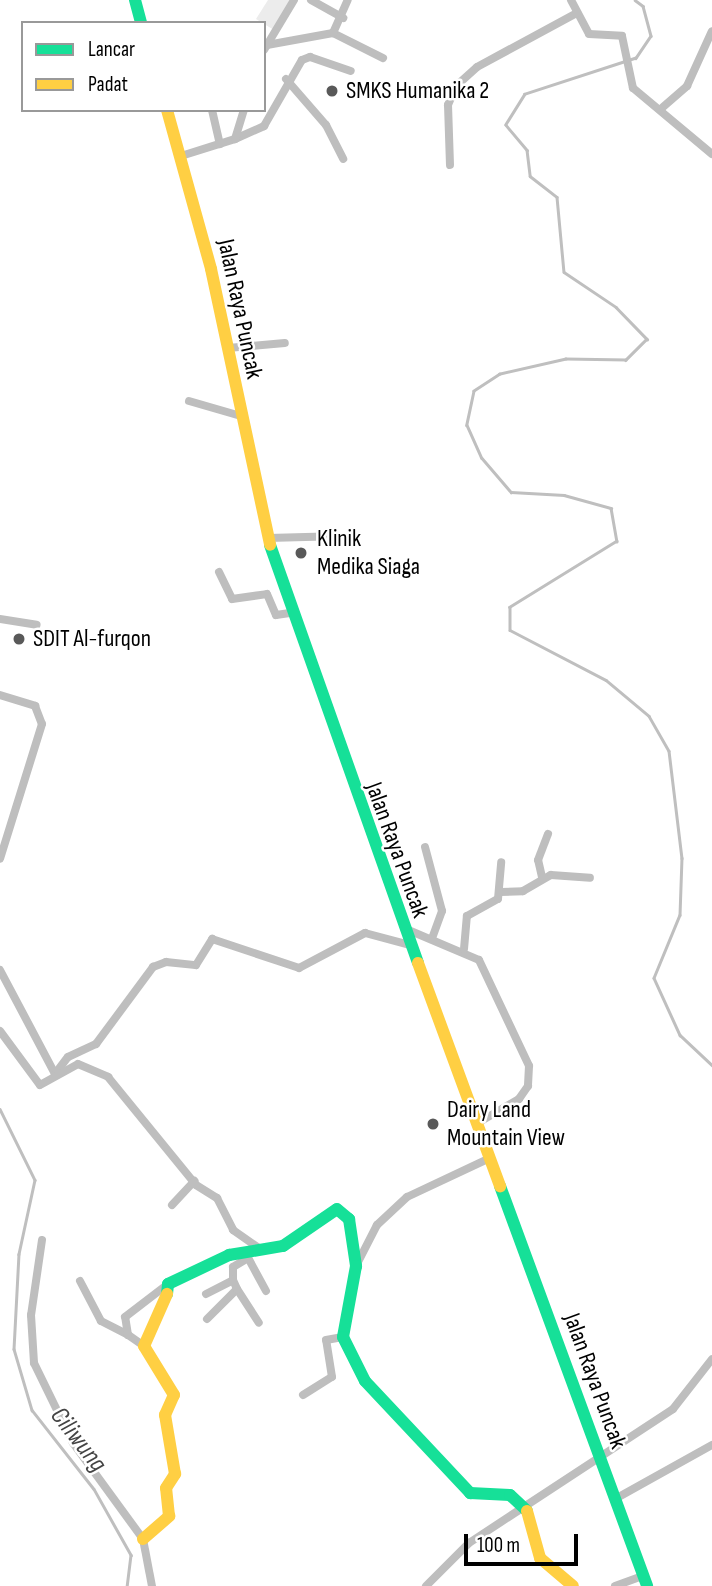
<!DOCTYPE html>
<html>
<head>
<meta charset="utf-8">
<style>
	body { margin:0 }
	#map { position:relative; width:712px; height:1586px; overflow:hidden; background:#fff; font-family:"Sofia Sans Condensed",sans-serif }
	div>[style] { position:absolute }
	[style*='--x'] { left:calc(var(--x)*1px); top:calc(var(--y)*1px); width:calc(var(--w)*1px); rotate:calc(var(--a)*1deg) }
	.green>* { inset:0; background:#ececec }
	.stream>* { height:2.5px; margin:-1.25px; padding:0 1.25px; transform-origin:1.25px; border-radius:1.25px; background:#bfbfbf }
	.street>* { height:8px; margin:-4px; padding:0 4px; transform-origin:4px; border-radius:4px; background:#bebebe }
	.fast>* { height:12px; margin:-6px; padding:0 6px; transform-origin:6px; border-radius:6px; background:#16e098 }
	.slow>* { height:12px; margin:-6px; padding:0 6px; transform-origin:6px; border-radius:6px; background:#ffcf43 }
	.dots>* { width:19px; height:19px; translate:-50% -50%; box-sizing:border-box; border:4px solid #fff; border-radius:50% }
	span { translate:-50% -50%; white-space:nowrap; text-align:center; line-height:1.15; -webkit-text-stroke:5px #fff; paint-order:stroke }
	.poi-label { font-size:24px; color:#000 }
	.left { translate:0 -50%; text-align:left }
	.street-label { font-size:24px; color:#000 }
	.water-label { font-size:26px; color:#444; font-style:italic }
	.legend { position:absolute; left:21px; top:21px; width:245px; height:91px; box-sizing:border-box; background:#fff; border:2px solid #999; margin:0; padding:9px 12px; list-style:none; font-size:21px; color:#000 }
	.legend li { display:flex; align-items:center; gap:14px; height:35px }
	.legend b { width:35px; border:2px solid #999 }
	.scale { position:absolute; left:464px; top:1534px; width:114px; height:32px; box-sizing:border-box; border:4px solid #000; border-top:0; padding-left:9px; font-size:21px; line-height:24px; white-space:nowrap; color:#000; -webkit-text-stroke:5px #fff; paint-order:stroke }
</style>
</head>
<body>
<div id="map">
	<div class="green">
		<div style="clip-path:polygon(268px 0,293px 0,274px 30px,256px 19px)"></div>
	</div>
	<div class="stream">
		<div style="--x:635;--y:0;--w:10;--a:37"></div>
		<div style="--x:643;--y:6;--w:31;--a:75"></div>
		<div style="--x:651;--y:36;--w:27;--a:124"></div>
		<div style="--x:636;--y:58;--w:117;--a:162"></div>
		<div style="--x:525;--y:94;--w:36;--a:122"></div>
		<div style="--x:506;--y:125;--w:33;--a:50"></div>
		<div style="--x:527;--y:150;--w:26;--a:83"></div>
		<div style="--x:530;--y:176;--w:34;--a:38"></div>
		<div style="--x:557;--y:197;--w:75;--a:84.7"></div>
		<div style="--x:564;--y:272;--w:63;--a:33.9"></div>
		<div style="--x:616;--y:307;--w:45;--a:45.9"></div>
		<div style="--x:647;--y:339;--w:30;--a:135"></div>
		<div style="--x:626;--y:360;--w:60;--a:-179"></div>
		<div style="--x:566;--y:359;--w:68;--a:167.2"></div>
		<div style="--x:500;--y:374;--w:31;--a:147"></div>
		<div style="--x:474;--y:391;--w:35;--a:102"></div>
		<div style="--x:467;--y:425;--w:36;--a:66"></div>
		<div style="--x:482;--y:458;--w:45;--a:49.5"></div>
		<div style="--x:511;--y:492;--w:53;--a:3.2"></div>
		<div style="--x:564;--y:495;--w:49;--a:15.5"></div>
		<div style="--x:611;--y:508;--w:34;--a:80"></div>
		<div style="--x:617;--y:541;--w:126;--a:148.3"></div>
		<div style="--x:510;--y:607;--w:23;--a:90"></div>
		<div style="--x:510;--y:630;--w:108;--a:27.5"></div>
		<div style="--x:606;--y:680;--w:56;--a:39.9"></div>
		<div style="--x:649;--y:716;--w:40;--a:60.3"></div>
		<div style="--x:669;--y:751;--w:108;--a:83.1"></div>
		<div style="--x:682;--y:858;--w:57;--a:92"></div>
		<div style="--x:680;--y:915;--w:68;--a:112.4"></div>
		<div style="--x:654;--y:978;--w:63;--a:65.5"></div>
		<div style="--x:680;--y:1035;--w:44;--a:43.2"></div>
		<div style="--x:0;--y:1109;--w:79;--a:63.8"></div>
		<div style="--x:35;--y:1180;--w:76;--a:102.2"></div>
		<div style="--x:19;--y:1254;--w:95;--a:93"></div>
		<div style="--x:14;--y:1349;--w:64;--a:73.6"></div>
		<div style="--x:32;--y:1410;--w:100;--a:51.9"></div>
		<div style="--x:94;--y:1489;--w:76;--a:60.7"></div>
		<div style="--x:131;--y:1555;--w:31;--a:97"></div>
	</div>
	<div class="street">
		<div style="--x:311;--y:0;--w:37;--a:29"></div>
		<div style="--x:571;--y:0;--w:38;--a:62"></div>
		<div style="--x:589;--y:34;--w:33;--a:3"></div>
		<div style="--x:622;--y:36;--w:53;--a:78.1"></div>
		<div style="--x:633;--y:88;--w:103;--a:39.9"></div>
		<div style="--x:333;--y:33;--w:56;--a:26.6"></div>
		<div style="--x:267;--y:45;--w:67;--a:-10.3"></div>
		<div style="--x:333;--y:33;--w:36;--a:-66"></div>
		<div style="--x:264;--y:50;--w:58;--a:-59"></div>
		<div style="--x:286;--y:79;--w:61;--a:49"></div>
		<div style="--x:326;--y:125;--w:38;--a:63"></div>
		<div style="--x:663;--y:107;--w:32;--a:-41"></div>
		<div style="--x:687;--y:86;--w:60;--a:-65.6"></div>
		<div style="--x:212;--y:110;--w:35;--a:77"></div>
		<div style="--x:235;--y:139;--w:32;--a:-24"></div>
		<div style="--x:264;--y:126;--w:76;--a:-60.1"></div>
		<div style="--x:302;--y:60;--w:9;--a:-21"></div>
		<div style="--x:310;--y:57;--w:43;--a:18.9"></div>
		<div style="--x:181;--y:156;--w:57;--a:-17.5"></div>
		<div style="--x:235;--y:139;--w:30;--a:-73"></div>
		<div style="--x:450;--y:165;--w:60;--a:-91.9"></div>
		<div style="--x:448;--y:105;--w:21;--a:-67"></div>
		<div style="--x:456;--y:86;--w:28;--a:-42"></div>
		<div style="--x:477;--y:67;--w:114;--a:-28.4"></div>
		<div style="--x:228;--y:348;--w:57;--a:-5"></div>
		<div style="--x:189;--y:401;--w:54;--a:16.1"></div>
		<div style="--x:268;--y:538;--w:75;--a:-1.5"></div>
		<div style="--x:219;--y:572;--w:30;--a:64"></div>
		<div style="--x:232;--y:599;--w:35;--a:-8"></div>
		<div style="--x:267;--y:594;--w:23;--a:67"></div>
		<div style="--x:276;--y:615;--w:14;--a:-8"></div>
		<div style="--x:0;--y:619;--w:37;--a:9"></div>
		<div style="--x:0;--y:695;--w:37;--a:17"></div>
		<div style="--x:35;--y:706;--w:19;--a:69"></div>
		<div style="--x:42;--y:724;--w:141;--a:107.3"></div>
		<div style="--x:425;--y:847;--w:66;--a:75.1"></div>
		<div style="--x:442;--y:911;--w:29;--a:110"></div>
		<div style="--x:542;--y:877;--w:17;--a:-103"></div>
		<div style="--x:538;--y:860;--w:28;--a:-69"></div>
		<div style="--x:500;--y:892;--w:23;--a:-2"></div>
		<div style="--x:523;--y:891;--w:32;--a:-30"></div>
		<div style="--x:551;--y:875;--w:39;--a:4"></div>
		<div style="--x:406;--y:929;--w:79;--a:23"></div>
		<div style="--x:479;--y:960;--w:117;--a:64.7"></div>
		<div style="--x:529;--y:1066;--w:20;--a:93"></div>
		<div style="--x:528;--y:1086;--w:16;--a:125"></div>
		<div style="--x:519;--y:1099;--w:50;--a:149.8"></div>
		<div style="--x:464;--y:949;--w:33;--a:-85"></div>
		<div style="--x:467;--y:916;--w:35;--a:-29"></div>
		<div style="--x:498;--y:899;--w:37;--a:-85"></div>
		<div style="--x:0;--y:970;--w:118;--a:62.1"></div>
		<div style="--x:55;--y:1074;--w:21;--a:-53"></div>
		<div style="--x:68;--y:1057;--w:31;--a:-25"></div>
		<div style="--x:96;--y:1044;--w:96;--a:-53.5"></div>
		<div style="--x:153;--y:967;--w:14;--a:-21"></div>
		<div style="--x:166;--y:962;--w:30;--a:6"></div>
		<div style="--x:196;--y:965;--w:31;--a:-58"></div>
		<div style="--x:212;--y:939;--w:92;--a:18.4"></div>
		<div style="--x:299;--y:968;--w:75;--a:-27.9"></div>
		<div style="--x:365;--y:933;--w:47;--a:14.9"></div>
		<div style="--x:0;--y:1031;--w:67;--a:53.5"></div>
		<div style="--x:40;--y:1085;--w:43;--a:-28.9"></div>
		<div style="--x:78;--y:1064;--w:33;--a:23"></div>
		<div style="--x:108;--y:1077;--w:139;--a:50.8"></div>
		<div style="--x:196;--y:1185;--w:25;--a:32"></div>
		<div style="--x:217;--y:1198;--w:36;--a:63"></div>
		<div style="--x:233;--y:1230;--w:32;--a:35"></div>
		<div style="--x:172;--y:1205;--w:33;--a:-47"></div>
		<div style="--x:42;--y:1240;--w:76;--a:98.3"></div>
		<div style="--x:31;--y:1315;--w:48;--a:86.4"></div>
		<div style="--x:34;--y:1363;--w:89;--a:64"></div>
		<div style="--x:73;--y:1443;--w:119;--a:53.9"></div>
		<div style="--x:143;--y:1539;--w:48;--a:79.2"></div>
		<div style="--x:246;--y:1254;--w:42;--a:61.6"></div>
		<div style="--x:357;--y:1264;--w:44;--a:-62.9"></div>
		<div style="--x:377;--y:1225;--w:41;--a:-43"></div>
		<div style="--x:407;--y:1197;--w:92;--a:-25.2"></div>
		<div style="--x:80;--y:1281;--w:45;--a:62.3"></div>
		<div style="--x:101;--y:1321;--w:30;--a:27"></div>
		<div style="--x:237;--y:1289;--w:40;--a:57.1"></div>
		<div style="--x:206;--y:1294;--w:30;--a:-27"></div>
		<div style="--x:233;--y:1280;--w:13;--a:-90"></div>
		<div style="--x:233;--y:1267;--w:17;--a:-31"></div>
		<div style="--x:207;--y:1319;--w:42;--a:-45"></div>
		<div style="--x:237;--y:1289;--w:10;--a:-114"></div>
		<div style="--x:144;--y:1346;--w:19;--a:-145"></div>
		<div style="--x:128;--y:1335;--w:18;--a:-99"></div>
		<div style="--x:125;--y:1317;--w:54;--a:-37.5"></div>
		<div style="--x:303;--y:1395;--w:34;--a:-32"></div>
		<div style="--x:332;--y:1377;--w:37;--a:-99"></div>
		<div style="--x:326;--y:1340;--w:17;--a:-10"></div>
		<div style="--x:615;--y:1499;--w:111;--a:-29.1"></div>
		<div style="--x:426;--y:1586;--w:61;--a:-45"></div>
		<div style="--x:469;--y:1543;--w:244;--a:-33.3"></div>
		<div style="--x:673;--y:1409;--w:63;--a:-52"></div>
		<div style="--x:615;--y:1586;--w:30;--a:-20"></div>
	</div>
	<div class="fast">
		<div style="--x:135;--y:0;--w:24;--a:75"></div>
		<div style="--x:270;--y:545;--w:443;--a:70.5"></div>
		<div style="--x:500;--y:1186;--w:426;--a:69.8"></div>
		<div style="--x:167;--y:1294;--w:10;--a:-84"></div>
		<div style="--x:168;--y:1284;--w:68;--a:-25.4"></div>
		<div style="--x:229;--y:1255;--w:55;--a:-9.5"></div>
		<div style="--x:283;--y:1246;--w:65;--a:-34.4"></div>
		<div style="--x:337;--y:1209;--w:16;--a:40"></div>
		<div style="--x:349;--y:1219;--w:48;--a:81.5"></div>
		<div style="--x:356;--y:1266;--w:72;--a:100.4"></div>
		<div style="--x:343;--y:1337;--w:49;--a:63.4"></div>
		<div style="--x:365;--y:1381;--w:154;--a:46.8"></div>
		<div style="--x:470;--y:1493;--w:40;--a:2.9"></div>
		<div style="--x:510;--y:1495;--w:23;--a:43"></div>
	</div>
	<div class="slow">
		<div style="--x:167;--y:110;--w:165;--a:74.5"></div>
		<div style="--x:211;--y:269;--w:282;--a:77.9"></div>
		<div style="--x:418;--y:963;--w:238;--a:69.8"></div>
		<div style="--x:527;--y:1511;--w:49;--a:74.5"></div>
		<div style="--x:540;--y:1558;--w:43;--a:40.3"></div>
		<div style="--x:143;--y:1539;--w:35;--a:-41"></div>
		<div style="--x:169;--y:1516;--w:28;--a:-96"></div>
		<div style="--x:166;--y:1488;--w:17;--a:-57"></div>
		<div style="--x:175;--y:1474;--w:60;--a:-99.6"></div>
		<div style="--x:165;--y:1415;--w:22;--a:-66"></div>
		<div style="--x:174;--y:1395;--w:57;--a:-121.5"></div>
		<div style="--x:144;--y:1346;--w:57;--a:-66.1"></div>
	</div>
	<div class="dots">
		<div style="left:332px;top:91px;background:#595959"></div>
		<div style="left:301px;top:553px;background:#595959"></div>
		<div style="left:19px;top:639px;background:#595959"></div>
		<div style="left:433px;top:1124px;background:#595959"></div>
	</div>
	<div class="poi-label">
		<span class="left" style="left:346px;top:91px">SMKS Humanika 2</span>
		<span class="left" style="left:317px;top:553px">Klinik<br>Medika Siaga</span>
		<span class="left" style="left:33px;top:639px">SDIT Al-furqon</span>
		<span class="left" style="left:447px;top:1124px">Dairy Land<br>Mountain View</span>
	</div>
	<div class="street-label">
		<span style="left:240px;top:309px;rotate:78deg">Jalan Raya Puncak</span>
		<span style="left:397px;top:850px;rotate:70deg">Jalan Raya Puncak</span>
		<span style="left:595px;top:1381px;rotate:70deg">Jalan Raya Puncak</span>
	</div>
	<div class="water-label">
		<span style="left:78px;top:1440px;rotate:52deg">Ciliwung</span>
	</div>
	<ul class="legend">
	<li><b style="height:9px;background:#16e098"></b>Lancar</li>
	<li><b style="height:9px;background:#ffcf43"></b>Padat</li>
	</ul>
	<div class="scale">100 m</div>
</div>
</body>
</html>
